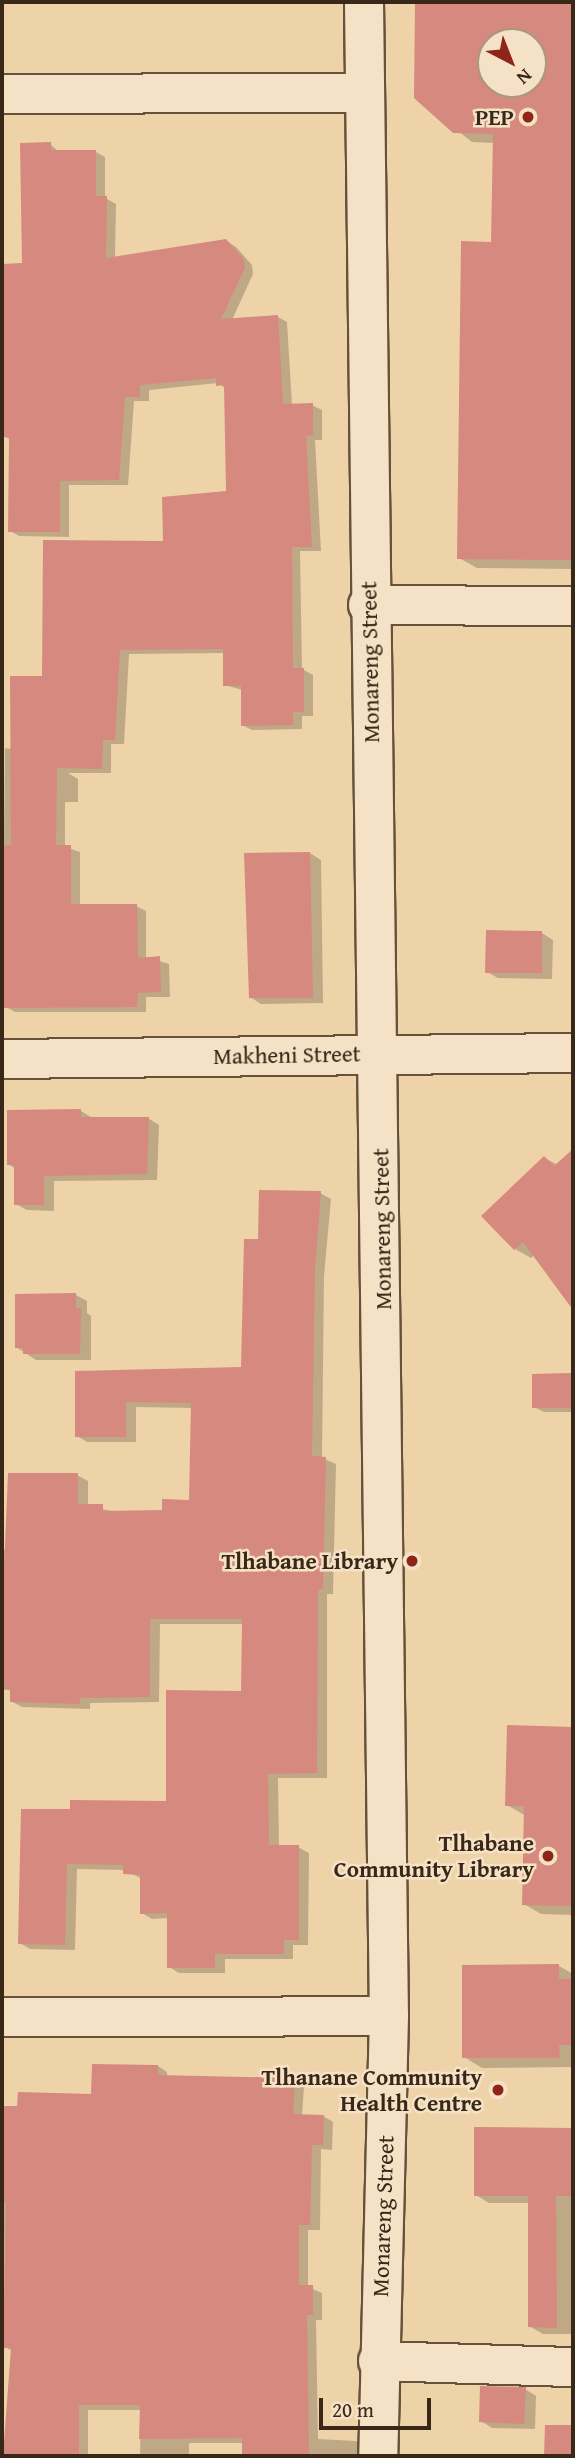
<!DOCTYPE html>
<html>
<head>
<meta charset="utf-8">
<style>
	body { margin:0 }
	#map { position:relative; width:575px; height:2458px; overflow:hidden; background:#efd3a8; font-family:"Gentium Book Plus",serif }
	div>[style] { position:absolute }
	[style*='--x'] { left:calc(var(--x)*1px); top:calc(var(--y)*1px); width:calc(var(--w)*1px); rotate:calc(var(--a)*1deg) }
	.shadow>* { inset:0; background:#0003 }
	.building>* { inset:0; background:#d6897e }
	.roads { filter:drop-shadow(2px 0 #66523b) drop-shadow(-2px 0 #66523b) drop-shadow(0 2px #66523b) drop-shadow(0 -2px #66523b) }
	.minor>* { height:38px; margin:-19px; padding:0 19px; transform-origin:19px; border-radius:19px; background:#f5e2c6 }
	.dots>* { width:19px; height:19px; translate:-50% -50%; box-sizing:border-box; border:4px solid #f5e2c6; border-radius:50% }
	span { translate:-50% -50%; white-space:nowrap; text-align:center; line-height:1.15; -webkit-text-stroke:5px #f5e2c6; paint-order:stroke }
	.poi-label { font-size:23px; color:#392717; font-weight:700 }
	.right { translate:-100% -50%; text-align:right }
	.street-label { font-size:23px; color:#392717 }
	.frame { position:absolute; inset:0; border:4px solid #392717; pointer-events:none }
	.north { position:absolute; left:477px; top:28px; width:70px; height:70px; box-sizing:border-box; background:#f5e2c6; border:2px solid #aa9780; border-radius:50%; rotate:138deg; font-size:19px; font-weight:700; line-height:28px; text-align:center; color:#392717 }
	.north::after { content:''; display:block; margin:auto; width:24px; height:32px; background:#8f2418; clip-path:polygon(50% 0,100% 100%,50% 72%,0 100%) }
	.scale { position:absolute; left:319px; top:2398px; width:112px; height:32px; box-sizing:border-box; border:4px solid #392717; border-top:0; padding-left:9px; font-size:21px; line-height:24px; white-space:nowrap; color:#392717; -webkit-text-stroke:5px #f5e2c6; paint-order:stroke }
</style>
</head>
<body>
<div id="map">
	<div class="shadow">
		<div style="clip-path:polygon(evenodd,416px 2px,573px 2px,573px 569px,477px 568px,459px 558px,493px 244px,494px 143px,472px 142px,416px 98px,416px 2px,491px 42px,533px 42px,533px 84px,491px 84px,491px 42px)"></div>
		<div style="clip-path:polygon(50px 144px,59px 152px,96px 152px,105px 157px,105px 198px,116px 204px,115px 258px,226px 241px,236px 247px,252px 265px,253px 274px,232px 320px,278px 317px,287px 322px,292px 405px,312px 405px,322px 410px,322px 440px,315px 440px,321px 551px,300px 551px,302px 669px,313px 675px,313px 716px,302px 716px,302px 729px,252px 730px,242px 725px,242px 690px,225px 685px,225px 653px,129px 654px,124px 744px,111px 744px,111px 773px,68px 773px,78px 779px,78px 802px,65px 802px,65px 847px,80px 852px,80px 906px,136px 906px,146px 911px,146px 957px,169px 964px,170px 997px,146px 997px,146px 1012px,15px 1012px,2px 1005px,5px 748px,11px 749px,44px 678px,165px 543px,228px 493px,226px 389px,218px 383px,149px 390px,149px 401px,134px 401px,128px 485px,69px 485px,69px 537px,19px 536px,10px 531px,11px 440px,3px 436px,2px 266px,24px 265px)"></div>
		<div style="clip-path:polygon(310px 853px,321px 860px,323px 1003px,261px 1004px,250px 997px)"></div>
		<div style="clip-path:polygon(542px 933px,553px 940px,552px 979px,498px 978px,487px 972px)"></div>
		<div style="clip-path:polygon(81px 1111px,91px 1117px,148px 1118px,159px 1125px,157px 1180px,54px 1181px,54px 1211px,27px 1210px,16px 1204px,16px 1169px,8px 1164px)"></div>
		<div style="clip-path:polygon(545px 1158px,558px 1165px,565px 1158px,573px 1163px,573px 1307px,535px 1255px,531px 1258px,515px 1249px)"></div>
		<div style="clip-path:polygon(320px 1193px,331px 1199px,324px 1276px,322px 1458px,336px 1464px,333px 1594px,327px 1594px,327px 1778px,278px 1778px,279px 1847px,298px 1847px,309px 1853px,308px 1945px,293px 1945px,293px 1959px,225px 1959px,225px 1973px,179px 1973px,169px 1967px,169px 1918px,152px 1919px,142px 1913px,142px 1879px,125px 1870px,77px 1869px,75px 1950px,30px 1949px,20px 1943px,72px 1811px,168px 1802px,243px 1693px,243px 1624px,160px 1624px,159px 1702px,90px 1703px,90px 1709px,22px 1707px,11px 1701px,12px 1692px,6px 1689px,2px 1550px,9px 1550px,77px 1475px,88px 1481px,88px 1506px,112px 1511px,163px 1512px,191px 1502px,192px 1408px,136px 1407px,136px 1442px,87px 1442px,77px 1436px,77px 1373px,243px 1369px,260px 1241px)"></div>
		<div style="clip-path:polygon(76px 1295px,87px 1301px,87px 1313px,91px 1316px,91px 1360px,36px 1360px,16px 1347px)"></div>
		<div style="clip-path:polygon(573px 1375px,573px 1412px,544px 1412px,534px 1407px,534px 1376px)"></div>
		<div style="clip-path:polygon(509px 1727px,573px 1729px,573px 1915px,541px 1914px,524px 1904px,526px 1816px,507px 1805px)"></div>
		<div style="clip-path:polygon(559px 1966px,573px 1974px,573px 2067px,482px 2068px,464px 2057px,464px 1967px)"></div>
		<div style="clip-path:polygon(158px 2066px,167px 2072px,167px 2077px,294px 2080px,304px 2086px,302px 2116px,323px 2116px,333px 2122px,332px 2150px,321px 2149px,320px 2230px,308px 2230px,308px 2287px,322px 2293px,322px 2320px,316px 2320px,318px 2439px,356px 2441px,366px 2446px,366px 2456px,244px 2456px,244px 2443px,189px 2443px,189px 2456px,140px 2456px,141px 2410px,88px 2410px,88px 2456px,7px 2456px,12px 2351px,5px 2347px,3px 2108px,93px 2096px)"></div>
		<div style="clip-path:polygon(476px 2129px,573px 2129px,573px 2334px,543px 2334px,529px 2326px,530px 2203px,489px 2203px,476px 2195px)"></div>
		<div style="clip-path:polygon(525px 2389px,536px 2396px,535px 2429px,492px 2428px,481px 2421px)"></div>
	</div>
	<div class="building">
		<div style="clip-path:polygon(evenodd,415px 2px,573px 2px,573px 560px,457px 559px,461px 241px,491px 242px,493px 134px,453px 133px,414px 98px,415px 2px,491px 42px,533px 42px,533px 84px,491px 84px,491px 42px)"></div>
		<div style="clip-path:polygon(51px 142px,51px 150px,96px 150px,96px 196px,107px 196px,106px 258px,226px 239px,243px 258px,245px 268px,221px 319px,278px 315px,283px 404px,313px 403px,313px 435px,306px 436px,312px 547px,292px 547px,293px 668px,304px 668px,304px 712px,293px 712px,293px 725px,241px 726px,241px 686px,223px 686px,223px 649px,120px 650px,115px 740px,103px 740px,102px 769px,57px 768px,56px 845px,71px 845px,71px 904px,137px 904px,138px 958px,160px 956px,161px 992px,138px 993px,137px 1007px,4px 1008px,2px 845px,11px 845px,10px 676px,42px 676px,43px 540px,163px 541px,162px 497px,226px 491px,224px 385px,216px 386px,216px 378px,140px 385px,140px 397px,125px 397px,119px 480px,60px 481px,60px 532px,8px 532px,9px 437px,2px 437px,2px 264px,22px 263px,20px 143px)"></div>
		<div style="clip-path:polygon(310px 852px,313px 998px,249px 998px,244px 853px)"></div>
		<div style="clip-path:polygon(486px 930px,542px 931px,542px 973px,485px 973px)"></div>
		<div style="clip-path:polygon(81px 1109px,81px 1117px,149px 1117px,147px 1174px,44px 1176px,44px 1205px,14px 1205px,14px 1165px,7px 1165px,7px 1110px)"></div>
		<div style="clip-path:polygon(573px 1149px,573px 1310px,523px 1242px,514px 1250px,481px 1216px,544px 1156px,554px 1166px)"></div>
		<div style="clip-path:polygon(259px 1190px,321px 1191px,315px 1269px,312px 1456px,326px 1457px,323px 1589px,318px 1589px,317px 1773px,268px 1774px,269px 1845px,299px 1845px,299px 1940px,284px 1940px,284px 1954px,215px 1954px,215px 1968px,167px 1968px,167px 1913px,140px 1914px,140px 1875px,123px 1874px,123px 1865px,67px 1864px,65px 1945px,18px 1944px,21px 1809px,70px 1809px,70px 1800px,166px 1801px,166px 1690px,241px 1691px,242px 1619px,150px 1619px,150px 1697px,80px 1698px,80px 1704px,10px 1702px,10px 1689px,4px 1690px,2px 1618px,8px 1473px,78px 1473px,78px 1504px,103px 1504px,103px 1511px,162px 1510px,162px 1499px,189px 1500px,191px 1403px,126px 1402px,126px 1437px,75px 1437px,75px 1371px,241px 1367px,244px 1239px,258px 1239px)"></div>
		<div style="clip-path:polygon(76px 1293px,76px 1308px,81px 1308px,80px 1354px,23px 1354px,23px 1348px,15px 1348px,15px 1294px)"></div>
		<div style="clip-path:polygon(571px 1373px,571px 1408px,532px 1408px,532px 1374px)"></div>
		<div style="clip-path:polygon(507px 1725px,573px 1727px,573px 1906px,522px 1905px,524px 1806px,505px 1806px)"></div>
		<div style="clip-path:polygon(559px 1964px,559px 1979px,573px 1979px,573px 2045px,559px 2045px,560px 2058px,462px 2058px,462px 1965px)"></div>
		<div style="clip-path:polygon(92px 2064px,158px 2065px,158px 2075px,295px 2078px,293px 2114px,324px 2115px,323px 2145px,312px 2145px,310px 2225px,299px 2225px,299px 2285px,313px 2285px,313px 2315px,307px 2315px,309px 2456px,242px 2456px,242px 2438px,139px 2439px,140px 2405px,79px 2405px,79px 2456px,3px 2456px,11px 2348px,3px 2348px,6px 2202px,2px 2202px,2px 2106px,17px 2106px,18px 2092px,91px 2094px)"></div>
		<div style="clip-path:polygon(474px 2127px,573px 2128px,573px 2196px,556px 2196px,557px 2328px,528px 2327px,528px 2196px,474px 2196px)"></div>
		<div style="clip-path:polygon(480px 2386px,526px 2387px,524px 2424px,479px 2422px)"></div>
		<div style="clip-path:polygon(545px 2425px,573px 2425px,573px 2456px,544px 2456px)"></div>
	</div>
	<div class="roads">
		<div class="minor">
			<div style="--x:364;--y:2;--w:2014;--a:89.29"></div>
			<div style="--x:389;--y:2016;--w:440;--a:91.4"></div>
			<div style="--x:2;--y:94;--w:361;--a:-0.2"></div>
			<div style="--x:368;--y:605;--w:205;--a:0.3"></div>
			<div style="--x:2;--y:1059;--w:571;--a:-0.6"></div>
			<div style="--x:2;--y:2017;--w:387;--a:-0.1"></div>
			<div style="--x:378;--y:2361;--w:195;--a:1.8"></div>
		</div>
	</div>
	<div class="dots">
		<div style="left:528px;top:117px;background:#8f2418"></div>
		<div style="left:412px;top:1561px;background:#8f2418"></div>
		<div style="left:548px;top:1856px;background:#8f2418"></div>
		<div style="left:498px;top:2090px;background:#8f2418"></div>
	</div>
	<div class="poi-label">
		<span class="right" style="left:514px;top:117px">PEP</span>
		<span class="right" style="left:398px;top:1561px">Tlhabane Library</span>
		<span class="right" style="left:534px;top:1856px">Tlhabane<br>Community Library</span>
		<span class="right" style="left:482px;top:2090px">Tlhanane Community<br>Health Centre</span>
	</div>
	<div class="street-label">
		<span style="left:370px;top:662px;rotate:-91deg">Monareng Street</span>
		<span style="left:287px;top:1055px;rotate:-1deg">Makheni Street</span>
		<span style="left:382px;top:1229px;rotate:-91deg">Monareng Street</span>
		<span style="left:383px;top:2216px;rotate:-88deg">Monareng Street</span>
	</div>
	<div class="frame"></div>
	<div class="north">N</div>
	<div class="scale">20 m</div>
</div>
</body>
</html>
